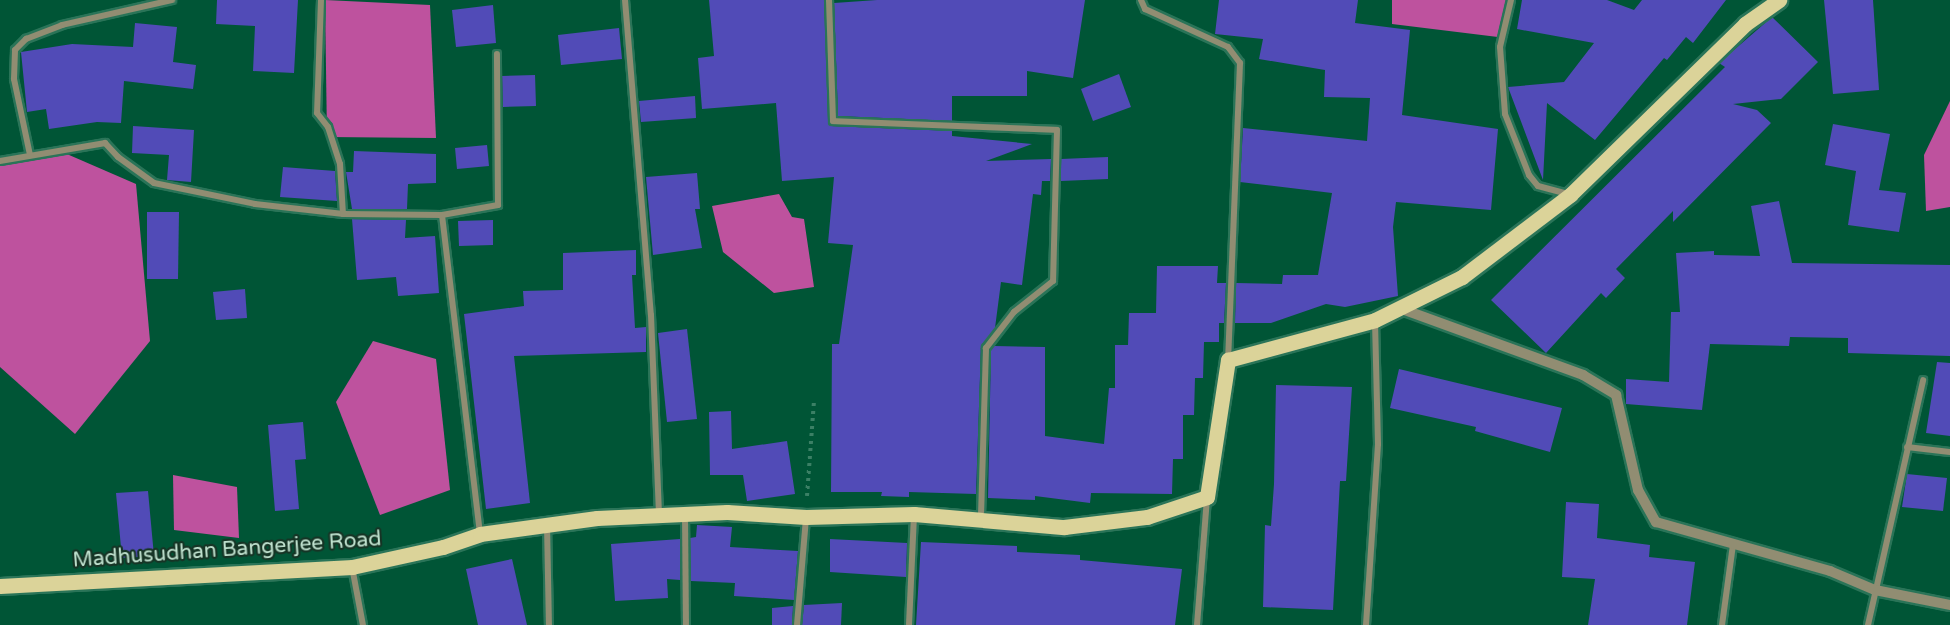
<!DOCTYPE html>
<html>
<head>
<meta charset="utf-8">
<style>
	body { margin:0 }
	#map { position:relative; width:1950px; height:625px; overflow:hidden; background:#005536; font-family:"Varela Round",sans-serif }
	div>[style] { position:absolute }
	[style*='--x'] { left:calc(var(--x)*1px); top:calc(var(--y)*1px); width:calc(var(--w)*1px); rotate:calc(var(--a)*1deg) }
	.water>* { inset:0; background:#be529e }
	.building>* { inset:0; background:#514bb7 }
	.path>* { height:4px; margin-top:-2px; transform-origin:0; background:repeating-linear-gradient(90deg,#3b8065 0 3px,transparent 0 7.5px) }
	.roads { filter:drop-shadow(2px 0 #2a7458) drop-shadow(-2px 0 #2a7458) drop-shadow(0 2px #2a7458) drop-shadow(0 -2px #2a7458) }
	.minor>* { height:6px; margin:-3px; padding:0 3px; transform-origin:3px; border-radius:3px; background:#918d72 }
	.tertiary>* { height:10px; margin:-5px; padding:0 5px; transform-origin:5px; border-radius:5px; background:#918d72 }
	.primary>* { height:15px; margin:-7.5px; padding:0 7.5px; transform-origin:7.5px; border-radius:7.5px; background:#dbd399 }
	span { translate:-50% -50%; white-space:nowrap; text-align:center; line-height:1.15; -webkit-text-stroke:4.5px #163425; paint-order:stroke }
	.street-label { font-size:21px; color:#c1e3d0 }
</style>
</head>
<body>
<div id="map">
	<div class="water">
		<div style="clip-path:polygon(325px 0,430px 5px,436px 138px,327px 137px)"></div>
		<div style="clip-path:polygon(1392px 0,1513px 0,1506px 38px,1392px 24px)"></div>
		<div style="clip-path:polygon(1950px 101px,1950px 207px,1926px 211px,1924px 155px)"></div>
		<div style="clip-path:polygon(53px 148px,136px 184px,150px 341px,75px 434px,0 367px,0 161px)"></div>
		<div style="clip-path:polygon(779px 194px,792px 217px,804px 219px,814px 287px,774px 293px,723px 252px,712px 206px)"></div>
		<div style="clip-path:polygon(373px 341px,436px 359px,450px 490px,380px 515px,336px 402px)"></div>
		<div style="clip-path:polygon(173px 475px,237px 487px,239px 538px,174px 530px)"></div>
	</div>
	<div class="building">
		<div style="clip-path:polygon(217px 0,298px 0,294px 73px,253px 71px,255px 26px,216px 24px)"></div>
		<div style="clip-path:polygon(709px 0,824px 0,831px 126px,952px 131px,952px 136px,1032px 144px,986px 161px,1051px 159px,1050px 181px,1042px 181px,1041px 195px,1033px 194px,1022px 285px,1001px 282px,995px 328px,981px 347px,976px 494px,909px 492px,909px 497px,881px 496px,882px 492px,831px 492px,832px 344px,839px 344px,853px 245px,828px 243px,834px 177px,782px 181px,776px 103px,702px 109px,698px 58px,714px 56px)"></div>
		<div style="clip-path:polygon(877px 0,1085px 0,1073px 78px,1027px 71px,1027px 96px,952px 96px,952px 121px,838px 116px,834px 3px)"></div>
		<div style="clip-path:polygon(1219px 0,1358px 0,1355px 23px,1410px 30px,1402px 115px,1498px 129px,1491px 210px,1396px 202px,1393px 227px,1398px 296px,1345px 307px,1326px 304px,1271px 323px,1235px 323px,1236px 283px,1282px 284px,1283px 275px,1318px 275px,1332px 193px,1240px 182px,1243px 128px,1367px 141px,1370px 98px,1324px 97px,1325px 70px,1259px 59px,1263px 39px,1215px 34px)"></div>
		<div style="clip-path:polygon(1522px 0,1607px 0,1634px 10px,1642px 0,1726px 0,1693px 43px,1686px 37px,1667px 60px,1664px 58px,1595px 140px,1547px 103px,1543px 180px,1508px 87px,1564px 82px,1594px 43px,1517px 29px)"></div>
		<div style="clip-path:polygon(1824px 0,1873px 0,1879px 90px,1833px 94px)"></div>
		<div style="clip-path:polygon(493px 5px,496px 43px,456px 47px,452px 10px)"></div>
		<div style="clip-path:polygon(1772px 17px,1818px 62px,1781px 99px,1733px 104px,1757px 110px,1771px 123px,1673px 222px,1673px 211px,1616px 269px,1625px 278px,1606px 298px,1601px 293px,1546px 353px,1491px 300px,1725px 67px,1719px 63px)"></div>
		<div style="clip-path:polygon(135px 23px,177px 27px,173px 62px,196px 65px,193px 89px,124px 81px,121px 123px,97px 122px,49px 129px,46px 109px,27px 112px,21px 52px,72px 44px,133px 47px)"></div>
		<div style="clip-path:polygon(619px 28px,622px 59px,561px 65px,558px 35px)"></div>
		<div style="clip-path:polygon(1119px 74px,1131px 107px,1093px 121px,1081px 89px)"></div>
		<div style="clip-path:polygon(535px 75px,536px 106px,503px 107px,502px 76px)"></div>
		<div style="clip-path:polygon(695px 96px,696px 118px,641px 122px,639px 101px)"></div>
		<div style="clip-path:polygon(1833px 124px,1890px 134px,1879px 190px,1906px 193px,1899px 232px,1848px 225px,1856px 171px,1825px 165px)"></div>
		<div style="clip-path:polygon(133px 126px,194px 130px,191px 182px,167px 180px,169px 155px,132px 153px)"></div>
		<div style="clip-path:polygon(487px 145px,489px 166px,457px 169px,455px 148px)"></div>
		<div style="clip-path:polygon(354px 151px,436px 154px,436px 183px,408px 184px,407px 209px,352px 209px,346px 172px,353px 172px)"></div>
		<div style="clip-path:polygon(1108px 157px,1108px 179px,1061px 181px,1061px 159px)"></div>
		<div style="clip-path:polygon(283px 167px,335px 171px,337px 201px,280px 197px)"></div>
		<div style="clip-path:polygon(697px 173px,700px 209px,695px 209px,702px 248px,653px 255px,646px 177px)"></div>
		<div style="clip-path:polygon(1779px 201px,1792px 263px,1950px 265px,1950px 356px,1848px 353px,1848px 338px,1790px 337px,1789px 346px,1710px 344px,1702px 410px,1626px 404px,1626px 379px,1669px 382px,1671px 312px,1680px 312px,1676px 253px,1714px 251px,1714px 255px,1760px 256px,1751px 206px)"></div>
		<div style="clip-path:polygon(147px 212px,179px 212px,178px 279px,147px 279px)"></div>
		<div style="clip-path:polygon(352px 219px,406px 220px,405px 238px,435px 236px,439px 293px,398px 296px,396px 277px,357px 280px)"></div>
		<div style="clip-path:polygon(493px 220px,493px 245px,459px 246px,458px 221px)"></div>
		<div style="clip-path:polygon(636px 250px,636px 275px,632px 275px,635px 328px,646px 327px,646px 352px,514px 356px,530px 503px,486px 509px,464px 314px,524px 306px,523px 291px,563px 290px,563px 253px)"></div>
		<div style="clip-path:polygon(1157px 266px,1218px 266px,1217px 283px,1226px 283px,1224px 323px,1219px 323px,1219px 342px,1204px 342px,1203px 378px,1195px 378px,1194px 415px,1183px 415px,1183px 459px,1173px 459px,1172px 494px,1091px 493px,1090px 503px,1035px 496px,1035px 500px,988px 498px,991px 350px,994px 346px,1045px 347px,1045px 436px,1104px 444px,1109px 388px,1115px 388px,1115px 345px,1128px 345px,1129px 313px,1156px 313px)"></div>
		<div style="clip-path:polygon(245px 289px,247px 318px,216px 320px,213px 292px)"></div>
		<div style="clip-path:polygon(687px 329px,697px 419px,667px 422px,658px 333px)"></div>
		<div style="clip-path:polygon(1937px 362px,1950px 363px,1950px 436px,1926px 433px)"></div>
		<div style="clip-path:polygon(1399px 369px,1562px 408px,1550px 452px,1475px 431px,1476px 427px,1390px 408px)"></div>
		<div style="clip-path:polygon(1276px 385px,1352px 387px,1346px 481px,1340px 481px,1333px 610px,1263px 607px,1265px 525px,1271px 526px,1274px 484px)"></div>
		<div style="clip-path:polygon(731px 411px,732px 449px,787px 441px,795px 494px,747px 501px,743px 475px,710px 475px,709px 412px)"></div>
		<div style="clip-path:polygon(303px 422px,306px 459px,295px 460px,299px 509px,275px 511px,268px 425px)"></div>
		<div style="clip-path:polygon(1907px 474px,1947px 478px,1943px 511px,1902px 507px)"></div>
		<div style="clip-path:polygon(148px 491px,154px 556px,122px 558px,116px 493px)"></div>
		<div style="clip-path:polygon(1566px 502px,1599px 504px,1597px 538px,1650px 545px,1649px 557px,1695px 562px,1687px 625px,1588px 625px,1595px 579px,1562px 577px)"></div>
		<div style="clip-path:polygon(697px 525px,732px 527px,730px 547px,798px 551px,794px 600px,734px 596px,735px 583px,691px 581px,690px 538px,696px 537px)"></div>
		<div style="clip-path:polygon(680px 539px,680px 580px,667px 579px,668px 598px,615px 601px,611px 544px)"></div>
		<div style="clip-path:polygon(830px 539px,907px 543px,906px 577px,830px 572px)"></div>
		<div style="clip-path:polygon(921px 542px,1017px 546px,1017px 552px,1080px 555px,1080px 560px,1182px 569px,1175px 625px,916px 625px)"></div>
		<div style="clip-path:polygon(512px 559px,527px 625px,478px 625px,466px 569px)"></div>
		<div style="clip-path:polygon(842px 603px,841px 625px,802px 625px,804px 605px)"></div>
		<div style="clip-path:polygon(793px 606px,792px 625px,772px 625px,772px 608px)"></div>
	</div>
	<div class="path">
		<div style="--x:807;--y:496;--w:96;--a:-85.8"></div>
	</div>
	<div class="roads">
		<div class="minor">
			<div style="--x:321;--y:0;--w:113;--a:92"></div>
			<div style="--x:317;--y:113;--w:18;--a:52"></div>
			<div style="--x:328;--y:127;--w:39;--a:72"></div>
			<div style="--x:340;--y:164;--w:50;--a:86.6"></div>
			<div style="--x:625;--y:0;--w:316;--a:85.3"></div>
			<div style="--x:651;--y:315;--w:199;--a:87.7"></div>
			<div style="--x:829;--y:0;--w:121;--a:88.1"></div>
			<div style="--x:833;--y:121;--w:224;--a:2.3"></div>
			<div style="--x:1057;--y:130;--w:151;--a:91.5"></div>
			<div style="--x:1053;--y:281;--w:50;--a:141.5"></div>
			<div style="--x:1014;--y:312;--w:46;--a:127.9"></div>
			<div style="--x:986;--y:348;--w:170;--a:91.7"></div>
			<div style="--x:1141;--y:0;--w:10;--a:66"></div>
			<div style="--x:1145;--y:9;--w:91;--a:24.6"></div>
			<div style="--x:1228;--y:47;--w:20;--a:53"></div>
			<div style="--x:1240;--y:63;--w:297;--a:92.3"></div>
			<div style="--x:1511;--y:0;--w:48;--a:103.2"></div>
			<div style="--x:1500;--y:47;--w:67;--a:85.7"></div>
			<div style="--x:1505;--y:114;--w:66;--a:68.5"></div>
			<div style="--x:1529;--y:175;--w:14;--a:51"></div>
			<div style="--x:1538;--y:186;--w:30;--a:15"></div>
			<div style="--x:30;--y:155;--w:78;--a:-101.9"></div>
			<div style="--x:14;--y:79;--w:29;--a:-88"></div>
			<div style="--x:15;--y:50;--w:16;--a:-45"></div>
			<div style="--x:26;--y:39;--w:39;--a:-21"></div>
			<div style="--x:62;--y:25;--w:113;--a:-12.8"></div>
			<div style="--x:0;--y:161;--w:107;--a:-9.7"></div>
			<div style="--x:105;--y:143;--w:19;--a:47"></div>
			<div style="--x:118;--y:157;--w:44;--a:35.8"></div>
			<div style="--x:154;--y:183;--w:103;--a:11.7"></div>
			<div style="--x:255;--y:204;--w:89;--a:6.5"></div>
			<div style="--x:343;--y:214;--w:99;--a:0.6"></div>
			<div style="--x:442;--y:215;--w:320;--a:83.2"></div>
			<div style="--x:442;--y:215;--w:57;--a:-10.1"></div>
			<div style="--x:498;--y:205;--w:151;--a:-90.4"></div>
			<div style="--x:1907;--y:447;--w:43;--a:6.6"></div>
			<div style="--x:685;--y:514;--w:111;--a:89.5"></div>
			<div style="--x:547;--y:524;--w:101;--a:88.9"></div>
			<div style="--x:352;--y:567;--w:59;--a:79.3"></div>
			<div style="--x:797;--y:625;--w:107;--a:-85.2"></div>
			<div style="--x:909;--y:625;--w:110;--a:-87.4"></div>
			<div style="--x:1197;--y:625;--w:127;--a:-85.5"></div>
			<div style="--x:1366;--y:625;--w:181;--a:-86.2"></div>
			<div style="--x:1378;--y:444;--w:123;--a:-91.4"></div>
			<div style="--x:1722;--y:625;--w:81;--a:-82.2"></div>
			<div style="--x:1868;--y:625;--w:251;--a:-77.3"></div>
		</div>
		<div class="tertiary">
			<div style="--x:1402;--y:309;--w:193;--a:20"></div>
			<div style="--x:1583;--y:375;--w:39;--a:31"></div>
			<div style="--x:1616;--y:395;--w:98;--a:77"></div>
			<div style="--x:1638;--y:490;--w:37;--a:61"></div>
			<div style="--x:1656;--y:522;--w:181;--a:15.7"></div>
			<div style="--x:1830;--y:571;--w:49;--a:22.9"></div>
			<div style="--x:1875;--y:590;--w:76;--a:11.3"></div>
		</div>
		<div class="primary">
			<div style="--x:0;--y:586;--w:353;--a:-3.1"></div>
			<div style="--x:352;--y:567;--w:93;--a:-12.4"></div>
			<div style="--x:443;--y:547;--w:39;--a:-19"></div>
			<div style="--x:480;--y:534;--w:118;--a:-7.8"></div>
			<div style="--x:597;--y:518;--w:130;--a:-2.6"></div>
			<div style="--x:727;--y:512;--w:79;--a:3.6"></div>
			<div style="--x:806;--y:517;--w:108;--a:-1.6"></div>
			<div style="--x:914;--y:514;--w:151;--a:5"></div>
			<div style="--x:1064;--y:527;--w:84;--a:-6.9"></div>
			<div style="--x:1147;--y:517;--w:63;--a:-18.4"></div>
			<div style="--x:1207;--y:497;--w:139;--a:-81.3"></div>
			<div style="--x:1228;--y:360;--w:152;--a:-15.2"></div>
			<div style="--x:1375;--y:320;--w:97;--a:-26.3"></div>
			<div style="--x:1462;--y:277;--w:136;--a:-37.2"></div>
			<div style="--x:1570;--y:195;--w:245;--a:-44.3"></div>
			<div style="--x:1745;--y:24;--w:42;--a:-35.2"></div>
		</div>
	</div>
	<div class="street-label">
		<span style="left:227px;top:550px;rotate:-4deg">Madhusudhan Bangerjee Road</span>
	</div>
</div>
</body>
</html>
